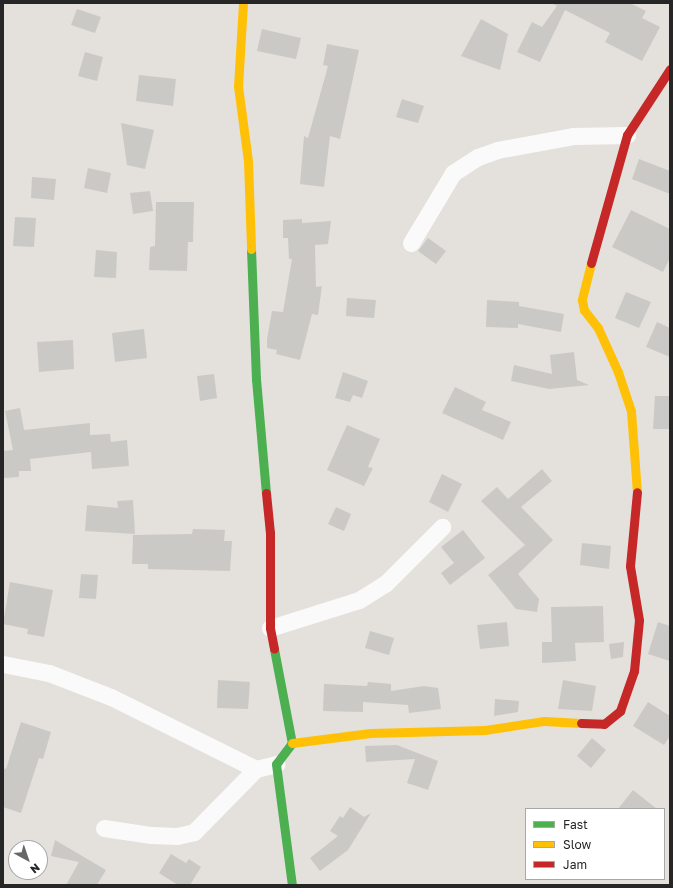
<!DOCTYPE html>
<html>
<head>
<meta charset="utf-8">
<style>
	body { margin:0 }
	#map { position:relative; width:673px; height:888px; overflow:hidden; background:#e4e1dc; font-family:"Golos Text",sans-serif }
	div>[style] { position:absolute }
	[style*='--x'] { left:calc(var(--x)*1px); top:calc(var(--y)*1px); width:calc(var(--w)*1px); rotate:calc(var(--a)*1deg) }
	.building>* { inset:0; background:#cbc9c5 }
	.street>* { height:17px; margin:-8.5px; padding:0 8.5px; transform-origin:8.5px; border-radius:8.5px; background:#fbfafa }
	.fast>* { height:9px; margin:-4.5px; padding:0 4.5px; transform-origin:4.5px; border-radius:4.5px; background:#4caf50 }
	.slow>* { height:9px; margin:-4.5px; padding:0 4.5px; transform-origin:4.5px; border-radius:4.5px; background:#ffc107 }
	.jam>* { height:9px; margin:-4.5px; padding:0 4.5px; transform-origin:4.5px; border-radius:4.5px; background:#c62828 }
	span { translate:-50% -50%; white-space:nowrap; text-align:center; line-height:1.15; -webkit-text-stroke:3px #fff; paint-order:stroke }
	.frame { position:absolute; inset:0; border:4px solid #262626; pointer-events:none }
	.legend { position:absolute; left:525px; top:808px; width:140px; height:72px; box-sizing:border-box; background:#fff; border:1px solid #a8a8a8; margin:0; padding:5px 7px; list-style:none; font-size:12px; color:#262626 }
	.legend li { display:flex; align-items:center; gap:8px; height:20px }
	.legend b { width:20px; border:1px solid #a8a8a8 }
	.north { position:absolute; left:8px; top:840px; width:40px; height:40px; box-sizing:border-box; background:#fff; border:1px solid #a8a8a8; border-radius:50%; rotate:140deg; font-size:11px; font-weight:700; line-height:16px; text-align:center; color:#262626 }
	.north::after { content:''; display:block; margin:auto; width:14px; height:18px; background:#686766; clip-path:polygon(50% 0,100% 100%,50% 72%,0 100%) }
</style>
</head>
<body>
<div id="map">
	<div class="building">
		<div style="clip-path:polygon(551px 3px,630px 3px,646px 11px,642px 18px,660px 27px,642px 61px,605px 42px,610px 33px,565px 10px,540px 62px,517px 52px,532px 22px,542px 27px,557px 6px)"></div>
		<div style="clip-path:polygon(77px 9px,101px 17px,95px 33px,71px 25px)"></div>
		<div style="clip-path:polygon(481px 19px,508px 34px,500px 70px,461px 56px)"></div>
		<div style="clip-path:polygon(262px 29px,301px 38px,296px 59px,257px 51px)"></div>
		<div style="clip-path:polygon(327px 44px,359px 50px,340px 139px,330px 136px,324px 187px,300px 184px,304px 136px,308px 138px,328px 66px,323px 65px)"></div>
		<div style="clip-path:polygon(85px 52px,103px 57px,97px 81px,78px 76px)"></div>
		<div style="clip-path:polygon(139px 75px,176px 79px,173px 106px,136px 101px)"></div>
		<div style="clip-path:polygon(402px 99px,424px 106px,418px 123px,396px 117px)"></div>
		<div style="clip-path:polygon(121px 123px,154px 130px,145px 169px,127px 165px)"></div>
		<div style="clip-path:polygon(639px 159px,670px 171px,670px 194px,632px 179px)"></div>
		<div style="clip-path:polygon(88px 168px,111px 173px,107px 193px,84px 188px)"></div>
		<div style="clip-path:polygon(32px 177px,56px 179px,54px 200px,31px 198px)"></div>
		<div style="clip-path:polygon(150px 191px,153px 211px,133px 214px,130px 193px)"></div>
		<div style="clip-path:polygon(156px 202px,194px 202px,193px 242px,188px 242px,187px 271px,149px 270px,150px 247px,155px 246px)"></div>
		<div style="clip-path:polygon(631px 210px,670px 229px,670px 258px,663px 272px,612px 247px)"></div>
		<div style="clip-path:polygon(15px 217px,36px 218px,34px 247px,13px 246px)"></div>
		<div style="clip-path:polygon(302px 219px,302px 223px,331px 221px,328px 244px,315px 245px,316px 287px,322px 286px,318px 315px,312px 314px,300px 360px,276px 354px,277px 350px,267px 348px,267px 339px,272px 311px,283px 312px,292px 259px,289px 259px,288px 238px,283px 238px,283px 220px)"></div>
		<div style="clip-path:polygon(428px 238px,446px 251px,436px 264px,418px 251px)"></div>
		<div style="clip-path:polygon(96px 250px,117px 252px,116px 278px,94px 277px)"></div>
		<div style="clip-path:polygon(626px 292px,651px 302px,639px 328px,615px 318px)"></div>
		<div style="clip-path:polygon(347px 298px,376px 300px,374px 318px,346px 316px)"></div>
		<div style="clip-path:polygon(487px 300px,519px 302px,519px 306px,564px 314px,561px 332px,518px 324px,518px 328px,486px 327px)"></div>
		<div style="clip-path:polygon(657px 322px,670px 328px,670px 357px,646px 347px)"></div>
		<div style="clip-path:polygon(144px 329px,147px 358px,115px 362px,112px 333px)"></div>
		<div style="clip-path:polygon(73px 340px,74px 369px,39px 372px,37px 342px)"></div>
		<div style="clip-path:polygon(574px 352px,577px 380px,589px 385px,549px 389px,511px 381px,514px 365px,552px 374px,550px 355px)"></div>
		<div style="clip-path:polygon(343px 372px,368px 381px,362px 398px,353px 395px,350px 402px,335px 398px)"></div>
		<div style="clip-path:polygon(214px 374px,217px 398px,200px 401px,197px 376px)"></div>
		<div style="clip-path:polygon(455px 387px,486px 402px,482px 410px,511px 422px,503px 440px,442px 413px)"></div>
		<div style="clip-path:polygon(655px 396px,670px 396px,670px 429px,653px 429px)"></div>
		<div style="clip-path:polygon(20px 408px,24px 430px,90px 423px,90px 435px,110px 434px,111px 442px,127px 440px,129px 466px,92px 469px,91px 452px,30px 459px,31px 471px,19px 471px,19px 477px,3px 478px,3px 451px,13px 450px,5px 411px)"></div>
		<div style="clip-path:polygon(347px 425px,380px 439px,368px 467px,373px 468px,364px 486px,327px 470px)"></div>
		<div style="clip-path:polygon(542px 469px,552px 481px,521px 507px,553px 540px,518px 574px,539px 599px,537px 612px,516px 609px,488px 575px,525px 545px,481px 501px,497px 487px,508px 499px)"></div>
		<div style="clip-path:polygon(442px 474px,462px 484px,448px 512px,429px 502px)"></div>
		<div style="clip-path:polygon(133px 500px,135px 534px,85px 531px,87px 505px,118px 508px,117px 501px)"></div>
		<div style="clip-path:polygon(336px 507px,351px 514px,344px 531px,328px 524px)"></div>
		<div style="clip-path:polygon(193px 529px,225px 530px,224px 541px,232px 541px,230px 571px,148px 569px,148px 564px,132px 564px,133px 535px,192px 534px)"></div>
		<div style="clip-path:polygon(463px 530px,485px 558px,450px 585px,441px 573px,454px 563px,441px 547px)"></div>
		<div style="clip-path:polygon(582px 543px,611px 546px,609px 569px,580px 565px)"></div>
		<div style="clip-path:polygon(81px 574px,98px 575px,96px 599px,79px 598px)"></div>
		<div style="clip-path:polygon(10px 582px,53px 590px,44px 637px,27px 634px,28px 629px,3px 624px)"></div>
		<div style="clip-path:polygon(603px 606px,604px 642px,575px 643px,576px 661px,542px 663px,542px 642px,552px 642px,551px 607px)"></div>
		<div style="clip-path:polygon(507px 622px,509px 646px,480px 649px,477px 625px)"></div>
		<div style="clip-path:polygon(658px 622px,670px 626px,670px 661px,648px 654px)"></div>
		<div style="clip-path:polygon(370px 631px,394px 638px,389px 655px,365px 648px)"></div>
		<div style="clip-path:polygon(624px 642px,623px 657px,611px 659px,609px 644px)"></div>
		<div style="clip-path:polygon(218px 680px,250px 682px,248px 709px,217px 708px)"></div>
		<div style="clip-path:polygon(563px 680px,596px 686px,592px 711px,558px 709px)"></div>
		<div style="clip-path:polygon(368px 682px,391px 684px,391px 691px,424px 686px,438px 688px,441px 709px,409px 713px,408px 705px,363px 702px,363px 712px,323px 711px,324px 684px,367px 686px)"></div>
		<div style="clip-path:polygon(495px 699px,519px 701px,518px 712px,494px 716px)"></div>
		<div style="clip-path:polygon(648px 702px,670px 716px,670px 736px,664px 745px,633px 726px)"></div>
		<div style="clip-path:polygon(21px 722px,51px 732px,43px 759px,39px 758px,21px 813px,3px 807px,3px 768px,6px 769px)"></div>
		<div style="clip-path:polygon(592px 738px,606px 750px,591px 768px,577px 756px)"></div>
		<div style="clip-path:polygon(397px 745px,438px 761px,428px 790px,407px 783px,415px 759px,366px 762px,365px 746px)"></div>
		<div style="clip-path:polygon(633px 790px,657px 809px,618px 809px)"></div>
		<div style="clip-path:polygon(350px 807px,364px 817px,371px 813px,348px 850px,320px 871px,310px 858px,338px 836px,330px 831px,340px 816px,343px 818px)"></div>
		<div style="clip-path:polygon(55px 840px,106px 870px,97px 885px,66px 885px,79px 862px,51px 856px)"></div>
		<div style="clip-path:polygon(171px 854px,186px 863px,189px 859px,201px 867px,190px 885px,178px 885px,159px 873px)"></div>
	</div>
	<div class="street">
		<div style="--x:411;--y:243;--w:82;--a:-59"></div>
		<div style="--x:453;--y:173;--w:30;--a:-33"></div>
		<div style="--x:478;--y:157;--w:20;--a:-20"></div>
		<div style="--x:497;--y:150;--w:77;--a:-10.4"></div>
		<div style="--x:573;--y:136;--w:54;--a:-1.1"></div>
		<div style="--x:270;--y:628;--w:93;--a:-17.5"></div>
		<div style="--x:359;--y:600;--w:31;--a:-32"></div>
		<div style="--x:385;--y:584;--w:81;--a:-45"></div>
		<div style="--x:3;--y:664;--w:47;--a:11.1"></div>
		<div style="--x:49;--y:673;--w:66;--a:21.2"></div>
		<div style="--x:111;--y:697;--w:162;--a:26.4"></div>
		<div style="--x:256;--y:769;--w:21;--a:-14"></div>
		<div style="--x:104;--y:828;--w:48;--a:8.5"></div>
		<div style="--x:151;--y:835;--w:26;--a:2"></div>
		<div style="--x:177;--y:836;--w:17;--a:-13"></div>
		<div style="--x:194;--y:832;--w:88;--a:-45.5"></div>
	</div>
	<div class="fast">
		<div style="--x:251;--y:249;--w:130;--a:87.8"></div>
		<div style="--x:256;--y:379;--w:114;--a:85"></div>
		<div style="--x:274;--y:649;--w:96;--a:79.2"></div>
		<div style="--x:292;--y:743;--w:26;--a:127"></div>
		<div style="--x:276;--y:764;--w:122;--a:82.5"></div>
	</div>
	<div class="slow">
		<div style="--x:243;--y:3;--w:83;--a:93.4"></div>
		<div style="--x:238;--y:86;--w:76;--a:82.4"></div>
		<div style="--x:248;--y:161;--w:88;--a:88"></div>
		<div style="--x:591;--y:263;--w:38;--a:104"></div>
		<div style="--x:582;--y:300;--w:10;--a:79"></div>
		<div style="--x:584;--y:310;--w:23;--a:52"></div>
		<div style="--x:598;--y:328;--w:48;--a:65.6"></div>
		<div style="--x:618;--y:372;--w:41;--a:71.6"></div>
		<div style="--x:631;--y:411;--w:81;--a:85.8"></div>
		<div style="--x:292;--y:743;--w:79;--a:-7.3"></div>
		<div style="--x:370;--y:733;--w:115;--a:-1.5"></div>
		<div style="--x:485;--y:730;--w:60;--a:-8.7"></div>
		<div style="--x:544;--y:721;--w:37;--a:3"></div>
	</div>
	<div class="jam">
		<div style="--x:591;--y:263;--w:133;--a:-74.3"></div>
		<div style="--x:627;--y:135;--w:79;--a:-56.9"></div>
		<div style="--x:266;--y:493;--w:40;--a:84.3"></div>
		<div style="--x:270;--y:533;--w:95;--a:90"></div>
		<div style="--x:270;--y:628;--w:21;--a:79"></div>
		<div style="--x:581;--y:723;--w:23;--a:2"></div>
		<div style="--x:604;--y:724;--w:21;--a:-39"></div>
		<div style="--x:620;--y:711;--w:42;--a:-70.7"></div>
		<div style="--x:634;--y:671;--w:51;--a:-84.4"></div>
		<div style="--x:639;--y:620;--w:55;--a:-99.5"></div>
		<div style="--x:630;--y:566;--w:74;--a:-84.6"></div>
	</div>
	<div class="frame"></div>
	<ul class="legend">
	<li><b style="height:5px;background:#4caf50"></b>Fast</li>
	<li><b style="height:5px;background:#ffc107"></b>Slow</li>
	<li><b style="height:5px;background:#c62828"></b>Jam</li>
	</ul>
	<div class="north">N</div>
</div>
</body>
</html>
